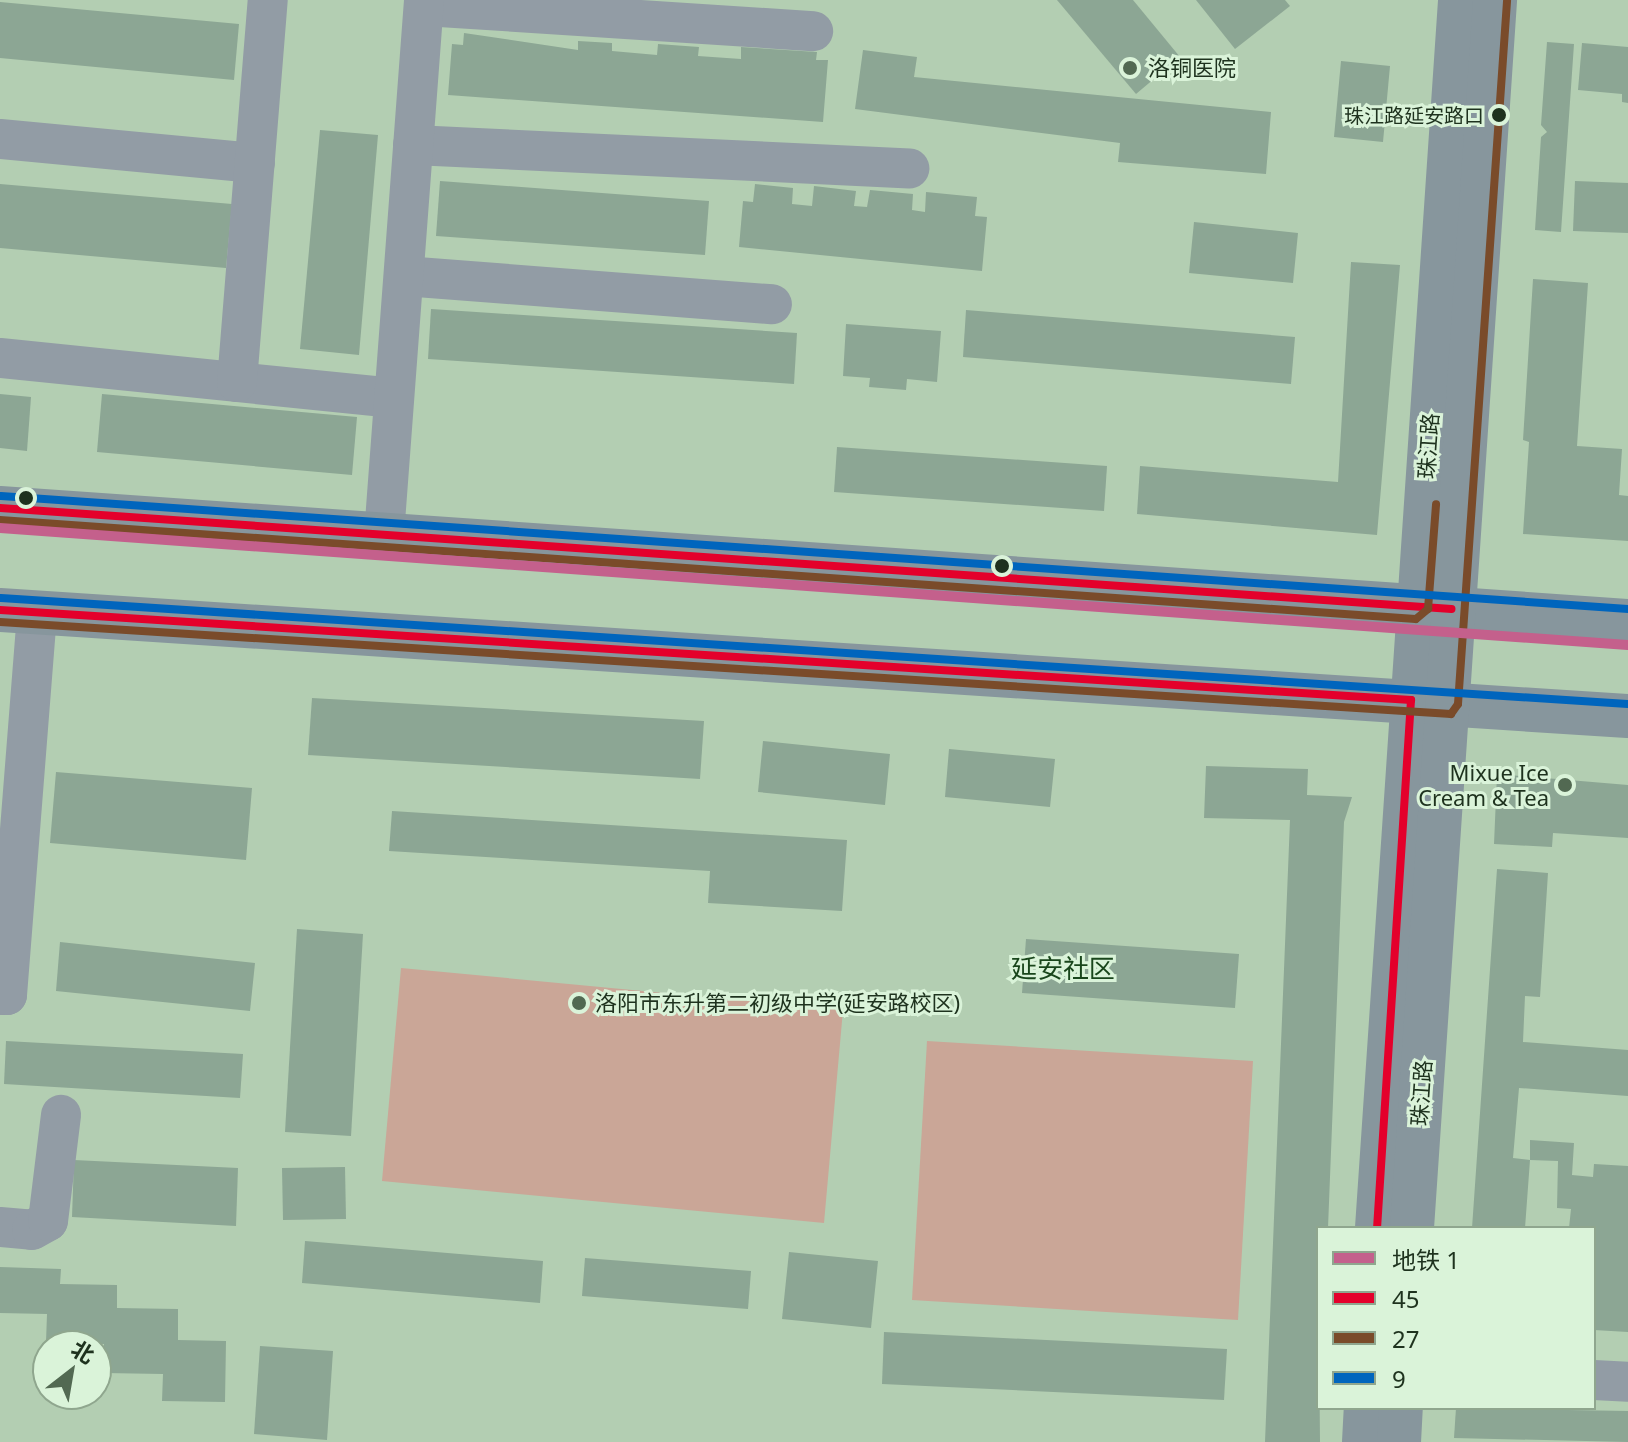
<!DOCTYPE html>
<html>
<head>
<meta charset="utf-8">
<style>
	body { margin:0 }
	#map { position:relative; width:1628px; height:1442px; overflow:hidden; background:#b3ceb2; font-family:"Noto Sans","Noto Sans SC",sans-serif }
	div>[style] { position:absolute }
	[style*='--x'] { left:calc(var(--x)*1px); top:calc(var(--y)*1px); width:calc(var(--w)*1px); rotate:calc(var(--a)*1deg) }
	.green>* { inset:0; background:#caa697 }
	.building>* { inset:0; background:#8ca694 }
	.minor>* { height:40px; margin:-20px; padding:0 20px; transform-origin:20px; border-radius:20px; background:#929ca5 }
	.major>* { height:44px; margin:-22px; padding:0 22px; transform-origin:22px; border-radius:22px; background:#87969d }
	.bus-1>* { height:8px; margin:-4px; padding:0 4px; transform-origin:4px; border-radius:4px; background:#e4002b }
	.bus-2>* { height:8px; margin:-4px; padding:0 4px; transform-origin:4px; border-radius:4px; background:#7a4b2a }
	.bus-3>* { height:8px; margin:-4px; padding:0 4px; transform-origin:4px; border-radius:4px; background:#0065bd }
	.metro-1>* { height:10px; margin:-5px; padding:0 5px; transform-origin:5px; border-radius:5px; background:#c4608c }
	.dots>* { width:22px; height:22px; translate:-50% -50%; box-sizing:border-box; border:4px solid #daf3d9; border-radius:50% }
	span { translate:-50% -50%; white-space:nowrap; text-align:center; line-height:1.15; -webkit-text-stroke:6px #daf3d9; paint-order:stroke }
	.bus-label { font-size:20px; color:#1e321e }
	.right { translate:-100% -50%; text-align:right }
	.poi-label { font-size:22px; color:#1e321e }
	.left { translate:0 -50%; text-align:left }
	.street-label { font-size:22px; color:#1e321e }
	.quarter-label { font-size:26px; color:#19461b }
	.legend { position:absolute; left:1316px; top:1226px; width:280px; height:184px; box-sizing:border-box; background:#daf3d9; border:2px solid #8fa68e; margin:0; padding:10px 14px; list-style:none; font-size:24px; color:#1e321e }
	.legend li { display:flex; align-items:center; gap:16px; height:40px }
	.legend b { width:40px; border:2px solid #8fa68e }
	.north { position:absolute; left:32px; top:1330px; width:80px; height:80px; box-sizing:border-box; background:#daf3d9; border:2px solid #8fa68e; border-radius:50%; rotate:31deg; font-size:22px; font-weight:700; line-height:32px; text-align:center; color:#1e321e }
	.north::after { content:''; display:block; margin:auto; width:28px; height:36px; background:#526952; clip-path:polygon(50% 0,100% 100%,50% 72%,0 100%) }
</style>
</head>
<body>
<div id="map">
	<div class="green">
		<div style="clip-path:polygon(401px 968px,843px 1010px,824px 1223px,382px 1181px)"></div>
		<div style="clip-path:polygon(927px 1041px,1253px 1061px,1238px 1320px,912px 1300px)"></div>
	</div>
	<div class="building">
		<div style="clip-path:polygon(1057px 0,1133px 0,1180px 57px,1136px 94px)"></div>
		<div style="clip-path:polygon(1196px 0,1285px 0,1290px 6px,1235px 49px)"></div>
		<div style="clip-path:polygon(0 2px,239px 24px,234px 80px,0 58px)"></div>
		<div style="clip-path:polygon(464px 33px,578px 50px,578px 41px,612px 43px,612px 51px,657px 55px,658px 44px,699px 47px,698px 56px,741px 59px,741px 47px,817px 52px,816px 60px,828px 60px,823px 122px,448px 95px,452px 44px,463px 45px)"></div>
		<div style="clip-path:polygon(1547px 42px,1574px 44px,1561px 232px,1535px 230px,1541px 137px,1547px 132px,1541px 125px)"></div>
		<div style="clip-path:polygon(1582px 43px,1628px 47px,1628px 103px,1622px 102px,1622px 94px,1578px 90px)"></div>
		<div style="clip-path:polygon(863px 50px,917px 57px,914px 77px,1271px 112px,1266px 174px,1118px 162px,1120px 143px,855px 109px)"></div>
		<div style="clip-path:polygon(1341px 61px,1390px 66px,1383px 142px,1334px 137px)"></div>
		<div style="clip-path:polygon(320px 130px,378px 135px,359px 355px,300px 349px)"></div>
		<div style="clip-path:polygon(440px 181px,709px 201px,705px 255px,436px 236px)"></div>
		<div style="clip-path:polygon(1575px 181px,1628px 183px,1628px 233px,1573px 231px)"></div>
		<div style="clip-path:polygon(0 184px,232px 204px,226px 268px,0 248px)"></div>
		<div style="clip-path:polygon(755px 184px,793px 188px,792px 204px,812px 206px,814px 186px,856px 191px,854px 206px,867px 207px,870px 190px,913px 194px,912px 210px,925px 212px,926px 192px,977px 197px,975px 216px,987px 217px,982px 271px,739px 247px,743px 201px,753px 202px)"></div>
		<div style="clip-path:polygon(1194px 222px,1298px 233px,1293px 283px,1189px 273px)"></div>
		<div style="clip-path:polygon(1351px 262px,1400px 265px,1377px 535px,1137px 514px,1140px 466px,1338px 482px)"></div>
		<div style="clip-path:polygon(1533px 279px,1588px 283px,1577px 446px,1622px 449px,1619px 495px,1628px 496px,1628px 541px,1523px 534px,1529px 442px,1523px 440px)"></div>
		<div style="clip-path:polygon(431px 309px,797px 333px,794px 384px,428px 359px)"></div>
		<div style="clip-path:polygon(966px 310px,1295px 337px,1291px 384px,963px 357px)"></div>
		<div style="clip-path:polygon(846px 324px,941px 331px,937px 382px,907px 379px,906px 390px,869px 387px,870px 378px,843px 376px)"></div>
		<div style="clip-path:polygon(0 394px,31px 397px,27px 451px,0 448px)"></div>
		<div style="clip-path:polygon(102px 394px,357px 417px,352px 475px,97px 452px)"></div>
		<div style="clip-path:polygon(837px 447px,1107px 466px,1104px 511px,834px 492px)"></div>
		<div style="clip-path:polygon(312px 698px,704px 721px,700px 779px,308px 755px)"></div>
		<div style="clip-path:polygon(763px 741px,890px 754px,885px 805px,758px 792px)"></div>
		<div style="clip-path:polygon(949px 749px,1055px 759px,1050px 807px,945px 797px)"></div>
		<div style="clip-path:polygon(1206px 766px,1308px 769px,1307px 795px,1352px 797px,1344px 822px,1328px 1228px,1318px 1228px,1320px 1442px,1265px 1442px,1290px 820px,1204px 818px)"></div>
		<div style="clip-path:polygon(56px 772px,252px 788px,246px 860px,50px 843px)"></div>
		<div style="clip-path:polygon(1497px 774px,1628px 785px,1628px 838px,1553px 833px,1552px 847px,1494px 844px)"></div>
		<div style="clip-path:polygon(392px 811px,847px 840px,842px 911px,708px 903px,710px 871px,389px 851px)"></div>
		<div style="clip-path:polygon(1497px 869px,1548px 873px,1540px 997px,1525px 996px,1523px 1042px,1628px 1050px,1628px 1096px,1519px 1088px,1513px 1158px,1530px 1160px,1525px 1228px,1472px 1228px)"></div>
		<div style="clip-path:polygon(297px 929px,363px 934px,351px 1136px,285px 1132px)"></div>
		<div style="clip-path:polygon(1026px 939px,1239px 954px,1235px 1008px,1022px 993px)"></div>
		<div style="clip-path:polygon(60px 942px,255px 963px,250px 1011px,56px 991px)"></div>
		<div style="clip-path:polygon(6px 1041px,243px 1054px,240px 1098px,4px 1084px)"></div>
		<div style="clip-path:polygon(1530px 1140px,1574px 1143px,1572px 1175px,1593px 1177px,1594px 1164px,1628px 1166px,1628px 1332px,1594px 1330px,1594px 1228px,1569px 1228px,1571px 1209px,1557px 1208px,1558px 1161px,1530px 1160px)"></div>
		<div style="clip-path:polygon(74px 1160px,238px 1168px,236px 1226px,72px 1217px)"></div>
		<div style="clip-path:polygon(345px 1167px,346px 1219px,283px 1220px,282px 1168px)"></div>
		<div style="clip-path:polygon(305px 1241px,543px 1261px,540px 1303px,302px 1283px)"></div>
		<div style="clip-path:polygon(789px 1252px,878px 1261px,871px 1328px,782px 1319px)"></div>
		<div style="clip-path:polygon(585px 1258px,751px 1271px,748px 1309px,582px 1296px)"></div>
		<div style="clip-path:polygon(0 1267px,61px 1269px,60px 1284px,117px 1285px,117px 1308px,178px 1309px,178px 1340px,226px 1341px,225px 1402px,162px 1401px,163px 1374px,104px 1373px,104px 1344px,46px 1342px,47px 1314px,0 1313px)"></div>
		<div style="clip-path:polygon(884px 1332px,1227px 1349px,1224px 1400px,882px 1384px)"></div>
		<div style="clip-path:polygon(260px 1346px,333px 1351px,327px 1440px,254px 1434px)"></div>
		<div style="clip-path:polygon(1456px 1408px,1628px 1411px,1628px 1442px,1454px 1438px)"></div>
	</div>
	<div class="minor">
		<div style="--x:424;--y:6;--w:390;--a:3.7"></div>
		<div style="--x:0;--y:139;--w:256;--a:5.4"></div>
		<div style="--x:413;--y:145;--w:497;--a:2.7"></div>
		<div style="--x:404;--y:276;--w:369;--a:4.4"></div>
		<div style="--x:0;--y:358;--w:396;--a:5.8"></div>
		<div style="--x:237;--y:382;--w:383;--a:-85.4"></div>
		<div style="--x:384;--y:535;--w:536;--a:-85.72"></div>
		<div style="--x:0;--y:995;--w:7;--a:0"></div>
		<div style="--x:7;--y:995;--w:384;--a:-85.5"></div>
		<div style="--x:0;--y:1227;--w:32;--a:5"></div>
		<div style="--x:32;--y:1230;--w:18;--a:-29"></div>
		<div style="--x:48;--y:1221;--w:107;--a:-83"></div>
		<div style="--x:1594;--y:1380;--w:34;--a:3"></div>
	</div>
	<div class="major">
		<div style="--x:0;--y:508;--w:1632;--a:3.97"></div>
		<div style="--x:0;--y:610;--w:1631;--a:3.73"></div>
		<div style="--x:1377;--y:1228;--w:1231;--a:-86.13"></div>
		<div style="--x:1412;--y:1228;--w:1231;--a:-86.13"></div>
		<div style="--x:1364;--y:1442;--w:34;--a:-87"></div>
		<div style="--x:1399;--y:1442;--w:34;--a:-87"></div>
	</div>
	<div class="bus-1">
		<div style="--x:0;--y:508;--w:1455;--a:3.98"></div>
		<div style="--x:0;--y:610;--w:1414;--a:3.65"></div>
		<div style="--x:1411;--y:700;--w:529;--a:93.68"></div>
	</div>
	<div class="bus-2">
		<div style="--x:0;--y:520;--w:1419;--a:4"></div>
		<div style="--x:1416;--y:619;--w:16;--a:-40"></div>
		<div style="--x:1428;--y:609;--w:105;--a:-85.6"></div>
		<div style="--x:0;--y:622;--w:1454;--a:3.63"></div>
		<div style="--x:1451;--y:714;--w:12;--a:-55"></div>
		<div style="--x:1458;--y:704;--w:705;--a:-86.01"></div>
	</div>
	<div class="bus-3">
		<div style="--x:1;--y:496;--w:1631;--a:3.97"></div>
		<div style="--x:1;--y:598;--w:1630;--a:3.73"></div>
	</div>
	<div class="metro-1">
		<div style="--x:0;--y:528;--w:1632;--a:4.11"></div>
	</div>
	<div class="dots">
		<div style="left:1130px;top:68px;background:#526952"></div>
		<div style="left:1499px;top:115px;background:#1e321e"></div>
		<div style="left:26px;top:498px;background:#1e321e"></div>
		<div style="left:1002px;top:566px;background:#1e321e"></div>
		<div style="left:1565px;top:785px;background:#526952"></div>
		<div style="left:579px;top:1003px;background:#526952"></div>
	</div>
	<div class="bus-label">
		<span class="right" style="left:1484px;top:115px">珠江路延安路口</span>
	</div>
	<div class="poi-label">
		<span class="left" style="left:1148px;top:68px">洛铜医院</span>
		<span class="right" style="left:1549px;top:785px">Mixue Ice<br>Cream &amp; Tea</span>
		<span class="left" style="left:595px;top:1003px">洛阳市东升第二初级中学(延安路校区)</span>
	</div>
	<div class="street-label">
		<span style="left:1428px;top:446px;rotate:-86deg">珠江路</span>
		<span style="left:1421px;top:1093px;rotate:-86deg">珠江路</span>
	</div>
	<div class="quarter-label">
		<span style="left:1063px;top:969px">延安社区</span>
	</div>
	<ul class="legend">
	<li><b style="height:10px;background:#c4608c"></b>地铁 1</li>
	<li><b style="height:10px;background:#e4002b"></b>45</li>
	<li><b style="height:10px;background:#7a4b2a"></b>27</li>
	<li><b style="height:10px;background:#0065bd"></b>9</li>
	</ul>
	<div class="north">北</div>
</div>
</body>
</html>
